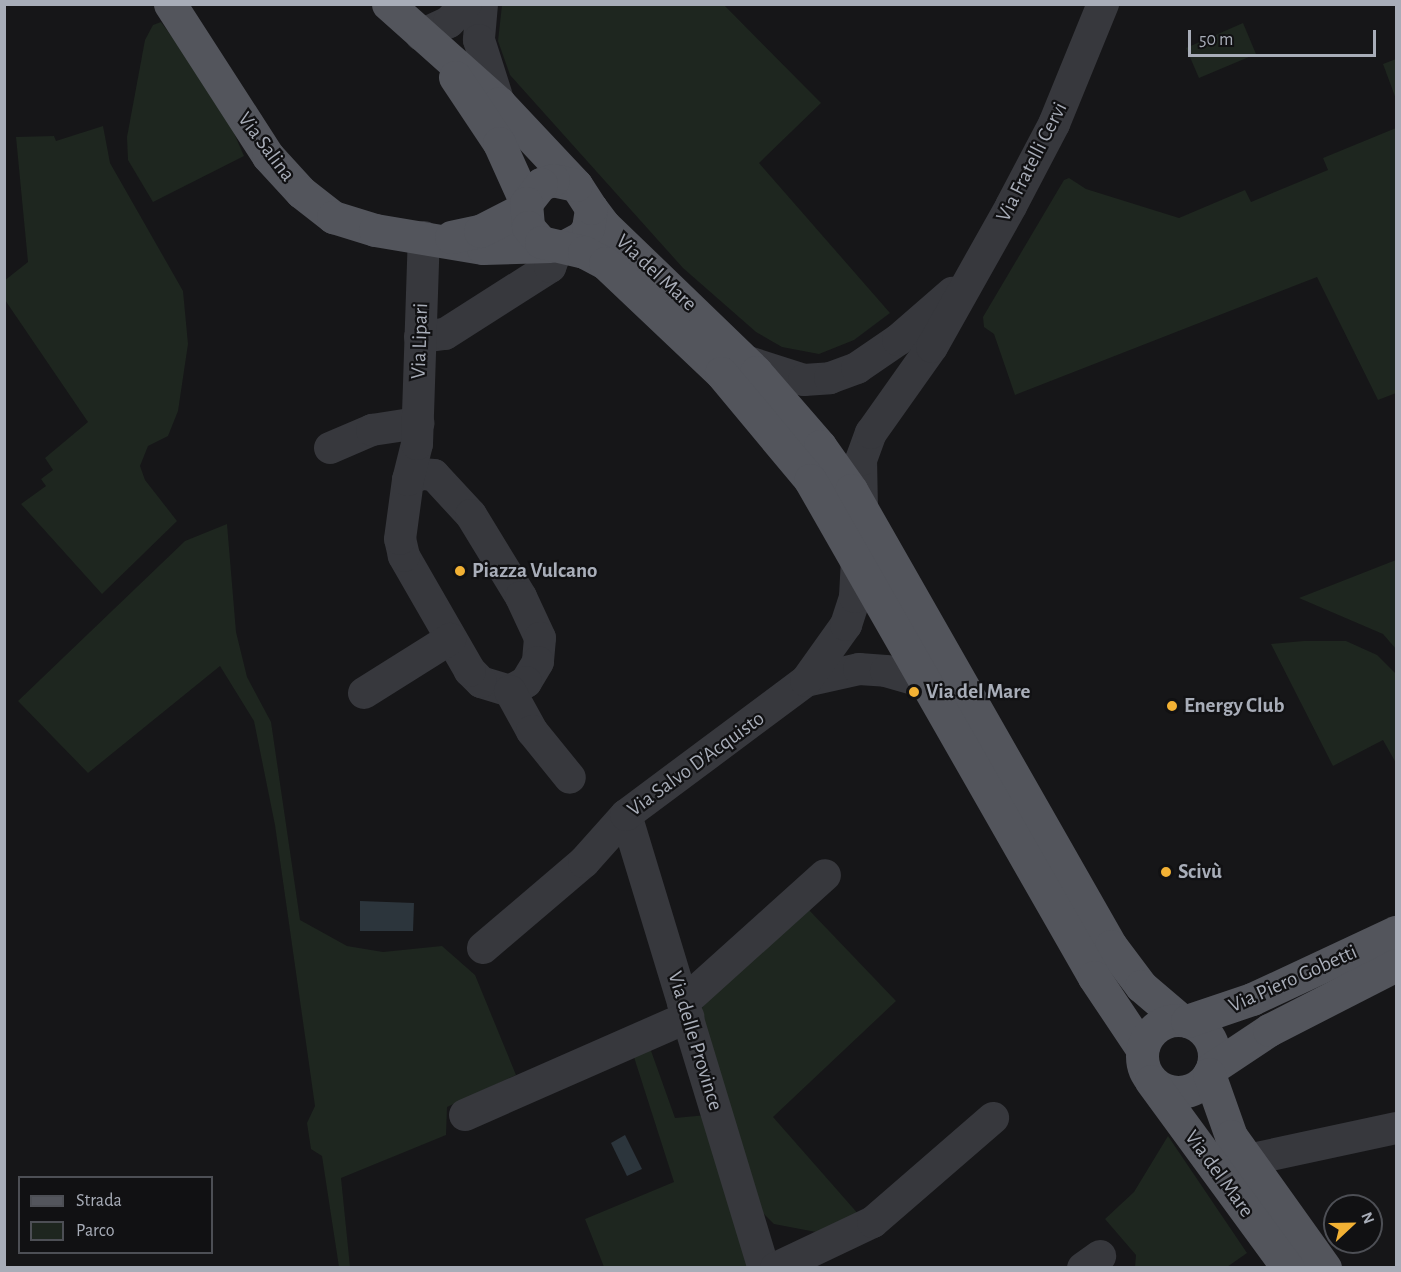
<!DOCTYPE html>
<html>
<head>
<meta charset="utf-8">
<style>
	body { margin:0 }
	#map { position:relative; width:1401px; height:1272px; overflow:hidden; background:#161618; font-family:"Alegreya Sans",sans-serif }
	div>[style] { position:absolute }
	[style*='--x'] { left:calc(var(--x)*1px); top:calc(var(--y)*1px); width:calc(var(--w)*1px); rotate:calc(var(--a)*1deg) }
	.green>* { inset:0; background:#1e261f }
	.water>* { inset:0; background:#2c353c }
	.minor>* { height:32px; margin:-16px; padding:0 16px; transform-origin:16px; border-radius:16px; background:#37383d }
	.major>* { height:33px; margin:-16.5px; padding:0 16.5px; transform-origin:16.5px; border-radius:16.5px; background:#53555c }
	.major>.ring { margin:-16.5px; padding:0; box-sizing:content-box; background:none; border:33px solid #53555c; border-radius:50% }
	.dots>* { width:16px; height:16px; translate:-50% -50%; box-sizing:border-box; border:3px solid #111113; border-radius:50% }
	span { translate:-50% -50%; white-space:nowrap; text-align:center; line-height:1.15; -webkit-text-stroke:4.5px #111113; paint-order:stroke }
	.street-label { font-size:21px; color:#a8adb8 }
	.poi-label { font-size:21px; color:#a8adb8; font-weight:700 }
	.left { translate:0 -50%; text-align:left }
	.frame { position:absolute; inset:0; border:6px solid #a8adb8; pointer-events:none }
	.legend { position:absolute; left:18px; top:1176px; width:195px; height:78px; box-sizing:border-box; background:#111113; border:2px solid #4d4f55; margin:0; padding:8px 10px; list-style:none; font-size:18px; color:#a8adb8 }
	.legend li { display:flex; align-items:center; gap:12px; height:30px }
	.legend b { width:30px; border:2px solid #4d4f55 }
	.north { position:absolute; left:1323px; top:1194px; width:60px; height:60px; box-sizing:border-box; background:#111113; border:2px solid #4d4f55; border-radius:50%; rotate:68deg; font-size:16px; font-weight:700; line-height:24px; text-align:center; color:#a8adb8 }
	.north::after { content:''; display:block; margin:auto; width:21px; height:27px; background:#f2b134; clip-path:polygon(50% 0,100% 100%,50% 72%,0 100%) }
	.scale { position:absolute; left:1188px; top:30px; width:188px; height:27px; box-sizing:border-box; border:3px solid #a8adb8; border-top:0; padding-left:8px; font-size:18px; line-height:21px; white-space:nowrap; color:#a8adb8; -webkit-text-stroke:4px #111113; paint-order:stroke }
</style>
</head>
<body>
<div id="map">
	<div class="green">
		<div style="clip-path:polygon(502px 5px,724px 5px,821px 103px,759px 163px,890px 313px,854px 340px,819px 354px,782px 347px,756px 332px,683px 268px,510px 75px,498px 41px)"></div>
		<div style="clip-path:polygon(161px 22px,221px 103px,244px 156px,153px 202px,128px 160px,127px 137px,145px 40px,153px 25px)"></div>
		<div style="clip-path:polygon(1243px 23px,1256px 54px,1199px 78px,1186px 48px)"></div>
		<div style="clip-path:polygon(1396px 59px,1396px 99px,1383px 64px)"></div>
		<div style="clip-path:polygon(103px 126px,110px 163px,183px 291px,188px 344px,178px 411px,168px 436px,148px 446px,140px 466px,145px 480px,177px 521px,102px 594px,21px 504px,46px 486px,41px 479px,53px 470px,45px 458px,88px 422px,5px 300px,4px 281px,28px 262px,16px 137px,54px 136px,56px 141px)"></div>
		<div style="clip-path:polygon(1396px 128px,1396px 393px,1378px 400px,1317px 277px,1015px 395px,994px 334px,984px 327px,983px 317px,1064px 180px,1069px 178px,1086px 189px,1179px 218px,1245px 190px,1251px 202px,1328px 170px,1323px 158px)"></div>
		<div style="clip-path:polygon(227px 524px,236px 632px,247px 677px,271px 722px,300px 920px,347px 946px,383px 952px,442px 946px,475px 975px,516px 1075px,447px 1107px,446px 1135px,341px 1178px,350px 1267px,339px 1267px,322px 1156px,311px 1149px,307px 1123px,315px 1106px,275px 825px,254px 721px,220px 666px,88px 773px,18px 701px,185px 541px)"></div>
		<div style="clip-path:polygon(1396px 560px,1396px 649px,1383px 634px,1299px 598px)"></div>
		<div style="clip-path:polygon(1304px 641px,1346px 641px,1377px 655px,1396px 674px,1396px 763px,1383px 740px,1333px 766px,1271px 644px)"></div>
		<div style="clip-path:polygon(808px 909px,896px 1001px,773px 1117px,860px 1216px,816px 1232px,774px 1224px,762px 1212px,700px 1011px,708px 999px)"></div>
		<div style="clip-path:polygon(650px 1048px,675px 1118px,707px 1115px,755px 1267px,604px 1267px,585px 1219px,674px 1182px,633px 1054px)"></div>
		<div style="clip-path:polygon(1168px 1136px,1247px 1253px,1227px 1267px,1135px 1267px,1136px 1255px,1105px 1219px,1134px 1192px)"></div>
	</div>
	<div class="water">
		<div style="clip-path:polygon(360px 901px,414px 903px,413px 931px,360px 931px)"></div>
		<div style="clip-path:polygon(625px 1135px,642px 1169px,627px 1176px,611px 1143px)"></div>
	</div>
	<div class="minor">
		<div style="--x:482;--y:4;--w:36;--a:95"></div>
		<div style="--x:479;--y:40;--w:66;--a:72.4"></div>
		<div style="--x:421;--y:35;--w:31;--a:-25"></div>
		<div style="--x:449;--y:22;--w:25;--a:-47"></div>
		<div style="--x:420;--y:337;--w:25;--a:-7"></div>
		<div style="--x:445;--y:334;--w:125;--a:-32.5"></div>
		<div style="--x:550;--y:267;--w:22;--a:-68"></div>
		<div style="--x:745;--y:361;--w:62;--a:17.9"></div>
		<div style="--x:804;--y:380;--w:26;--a:-4"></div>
		<div style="--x:830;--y:378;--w:29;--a:-20"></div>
		<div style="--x:857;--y:368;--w:50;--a:-34.3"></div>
		<div style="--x:898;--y:340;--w:72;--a:-41"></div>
		<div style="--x:330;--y:448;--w:46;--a:-23.2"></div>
		<div style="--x:372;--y:430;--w:47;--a:-8.7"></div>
		<div style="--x:408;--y:480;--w:14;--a:-25"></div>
		<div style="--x:421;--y:474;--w:13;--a:4"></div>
		<div style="--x:434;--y:475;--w:54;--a:47.2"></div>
		<div style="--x:471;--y:515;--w:96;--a:58.6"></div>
		<div style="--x:521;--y:597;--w:45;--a:65.1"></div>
		<div style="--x:540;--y:638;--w:24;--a:95"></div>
		<div style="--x:538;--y:662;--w:23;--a:121"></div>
		<div style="--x:526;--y:682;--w:18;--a:151"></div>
		<div style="--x:510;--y:691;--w:30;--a:-163"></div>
		<div style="--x:481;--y:682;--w:16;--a:-135"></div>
		<div style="--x:470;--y:671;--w:133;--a:-119.9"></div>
		<div style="--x:404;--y:556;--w:17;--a:-103"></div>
		<div style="--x:400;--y:539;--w:60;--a:-82.3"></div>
		<div style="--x:408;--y:480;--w:37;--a:-76"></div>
		<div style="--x:417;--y:444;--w:207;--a:-88.1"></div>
		<div style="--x:862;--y:510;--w:50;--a:-91.1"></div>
		<div style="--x:861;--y:460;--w:29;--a:-70"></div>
		<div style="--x:871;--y:433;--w:105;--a:-54.7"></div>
		<div style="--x:932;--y:347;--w:162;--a:-60.7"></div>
		<div style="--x:1011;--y:206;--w:93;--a:-62.3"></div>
		<div style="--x:1054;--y:124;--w:130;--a:-67.8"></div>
		<div style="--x:806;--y:681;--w:54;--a:-12.8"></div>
		<div style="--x:859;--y:669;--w:27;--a:4"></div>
		<div style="--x:886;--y:671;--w:40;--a:16"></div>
		<div style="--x:510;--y:691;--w:46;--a:61.2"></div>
		<div style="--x:532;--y:731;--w:60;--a:51"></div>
		<div style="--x:364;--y:693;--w:102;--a:-32.1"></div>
		<div style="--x:626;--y:815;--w:474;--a:73.1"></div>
		<div style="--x:483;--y:948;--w:133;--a:-40.4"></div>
		<div style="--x:584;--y:862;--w:63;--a:-48.2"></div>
		<div style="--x:626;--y:815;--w:224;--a:-36.7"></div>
		<div style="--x:806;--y:681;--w:69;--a:-54.5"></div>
		<div style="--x:846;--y:625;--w:29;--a:-72"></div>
		<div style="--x:855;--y:597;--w:38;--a:-87"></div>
		<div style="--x:683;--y:1003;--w:191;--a:-42"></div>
		<div style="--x:465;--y:1115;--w:244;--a:-23.7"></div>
		<div style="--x:1248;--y:1160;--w:151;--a:-12.2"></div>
		<div style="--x:776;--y:1268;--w:107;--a:-25.4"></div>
		<div style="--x:873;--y:1222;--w:159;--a:-40.9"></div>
		<div style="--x:1083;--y:1268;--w:21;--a:-35"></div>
	</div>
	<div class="major">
		<div style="--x:170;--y:4;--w:181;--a:57.2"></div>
		<div style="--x:268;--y:156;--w:49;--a:47.5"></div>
		<div style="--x:301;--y:192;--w:41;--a:38"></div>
		<div style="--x:333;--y:217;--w:44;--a:17.2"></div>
		<div style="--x:375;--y:230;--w:109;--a:9.5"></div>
		<div style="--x:483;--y:248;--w:67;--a:-1.7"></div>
		<div style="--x:388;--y:4;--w:149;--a:41.7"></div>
		<div style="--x:499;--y:103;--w:112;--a:46.8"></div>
		<div style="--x:455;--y:77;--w:79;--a:56.3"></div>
		<div style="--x:499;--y:143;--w:66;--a:65.8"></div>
		<div style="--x:591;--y:208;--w:21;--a:53"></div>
		<div style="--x:604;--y:225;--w:211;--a:44"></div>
		<div style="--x:756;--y:372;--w:98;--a:49.1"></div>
		<div style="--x:820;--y:446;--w:54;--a:54.8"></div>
		<div style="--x:851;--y:490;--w:525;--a:60.31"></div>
		<div style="--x:1111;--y:946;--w:50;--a:53.1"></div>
		<div style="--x:1141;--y:986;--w:52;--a:40.4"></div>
		<div style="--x:451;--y:237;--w:30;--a:-12"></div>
		<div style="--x:480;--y:231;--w:51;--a:-27.1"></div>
		<div style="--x:565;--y:246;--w:19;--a:-28"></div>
		<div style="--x:582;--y:237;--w:11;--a:-56"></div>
		<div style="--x:588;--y:228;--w:20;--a:-81"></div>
		<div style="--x:591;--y:208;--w:27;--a:-123"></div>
		<div style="--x:576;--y:185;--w:24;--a:-168"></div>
		<div style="--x:553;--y:180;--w:13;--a:162"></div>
		<div style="--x:541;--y:184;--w:24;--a:128"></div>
		<div style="--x:526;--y:203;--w:24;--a:85"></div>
		<div style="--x:528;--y:227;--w:20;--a:49"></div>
		<div style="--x:541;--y:242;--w:44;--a:13.1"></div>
		<div style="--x:584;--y:252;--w:24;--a:28"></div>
		<div style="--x:605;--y:263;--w:160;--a:43.5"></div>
		<div style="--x:721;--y:373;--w:139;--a:50.2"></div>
		<div style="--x:810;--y:480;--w:572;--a:60.26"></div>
		<div style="--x:1094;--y:977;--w:87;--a:56.3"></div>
		<div class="ring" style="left:1142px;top:1020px;width:39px;height:39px"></div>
		<div style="--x:1187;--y:1021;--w:69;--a:-18.7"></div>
		<div style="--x:1252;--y:999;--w:159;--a:-25"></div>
		<div style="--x:1212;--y:1068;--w:69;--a:-33.7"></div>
		<div style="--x:1269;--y:1030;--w:143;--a:-27.1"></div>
		<div style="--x:1209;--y:1074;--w:66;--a:70.5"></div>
		<div style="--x:1231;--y:1136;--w:162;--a:54.5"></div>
		<div style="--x:1151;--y:1081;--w:232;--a:53.8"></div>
	</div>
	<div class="dots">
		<div style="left:460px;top:571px;background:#f2b134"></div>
		<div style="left:914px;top:692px;background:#f2b134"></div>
		<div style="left:1172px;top:706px;background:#f2b134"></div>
		<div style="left:1166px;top:872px;background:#f2b134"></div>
	</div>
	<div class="street-label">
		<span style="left:266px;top:147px;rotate:53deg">Via Salina</span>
		<span style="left:1032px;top:162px;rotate:-63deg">Via Fratelli Cervi</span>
		<span style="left:656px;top:273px;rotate:43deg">Via del Mare</span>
		<span style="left:420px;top:341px;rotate:-88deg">Via Lipari</span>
		<span style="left:696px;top:764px;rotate:-36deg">Via Salvo D'Acquisto</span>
		<span style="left:1293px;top:979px;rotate:-24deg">Via Piero Gobetti</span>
		<span style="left:695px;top:1041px;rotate:73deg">Via delle Province</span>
		<span style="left:1219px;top:1174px;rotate:54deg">Via del Mare</span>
	</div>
	<div class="poi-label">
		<span class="left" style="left:472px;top:571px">Piazza Vulcano</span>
		<span class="left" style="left:926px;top:692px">Via del Mare</span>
		<span class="left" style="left:1184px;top:706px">Energy Club</span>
		<span class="left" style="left:1178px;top:872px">Scivù</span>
	</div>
	<div class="frame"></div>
	<ul class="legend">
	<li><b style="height:8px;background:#53555c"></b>Strada</li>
	<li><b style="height:16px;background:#1e261f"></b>Parco</li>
	</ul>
	<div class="north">N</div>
	<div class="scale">50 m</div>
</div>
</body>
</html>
